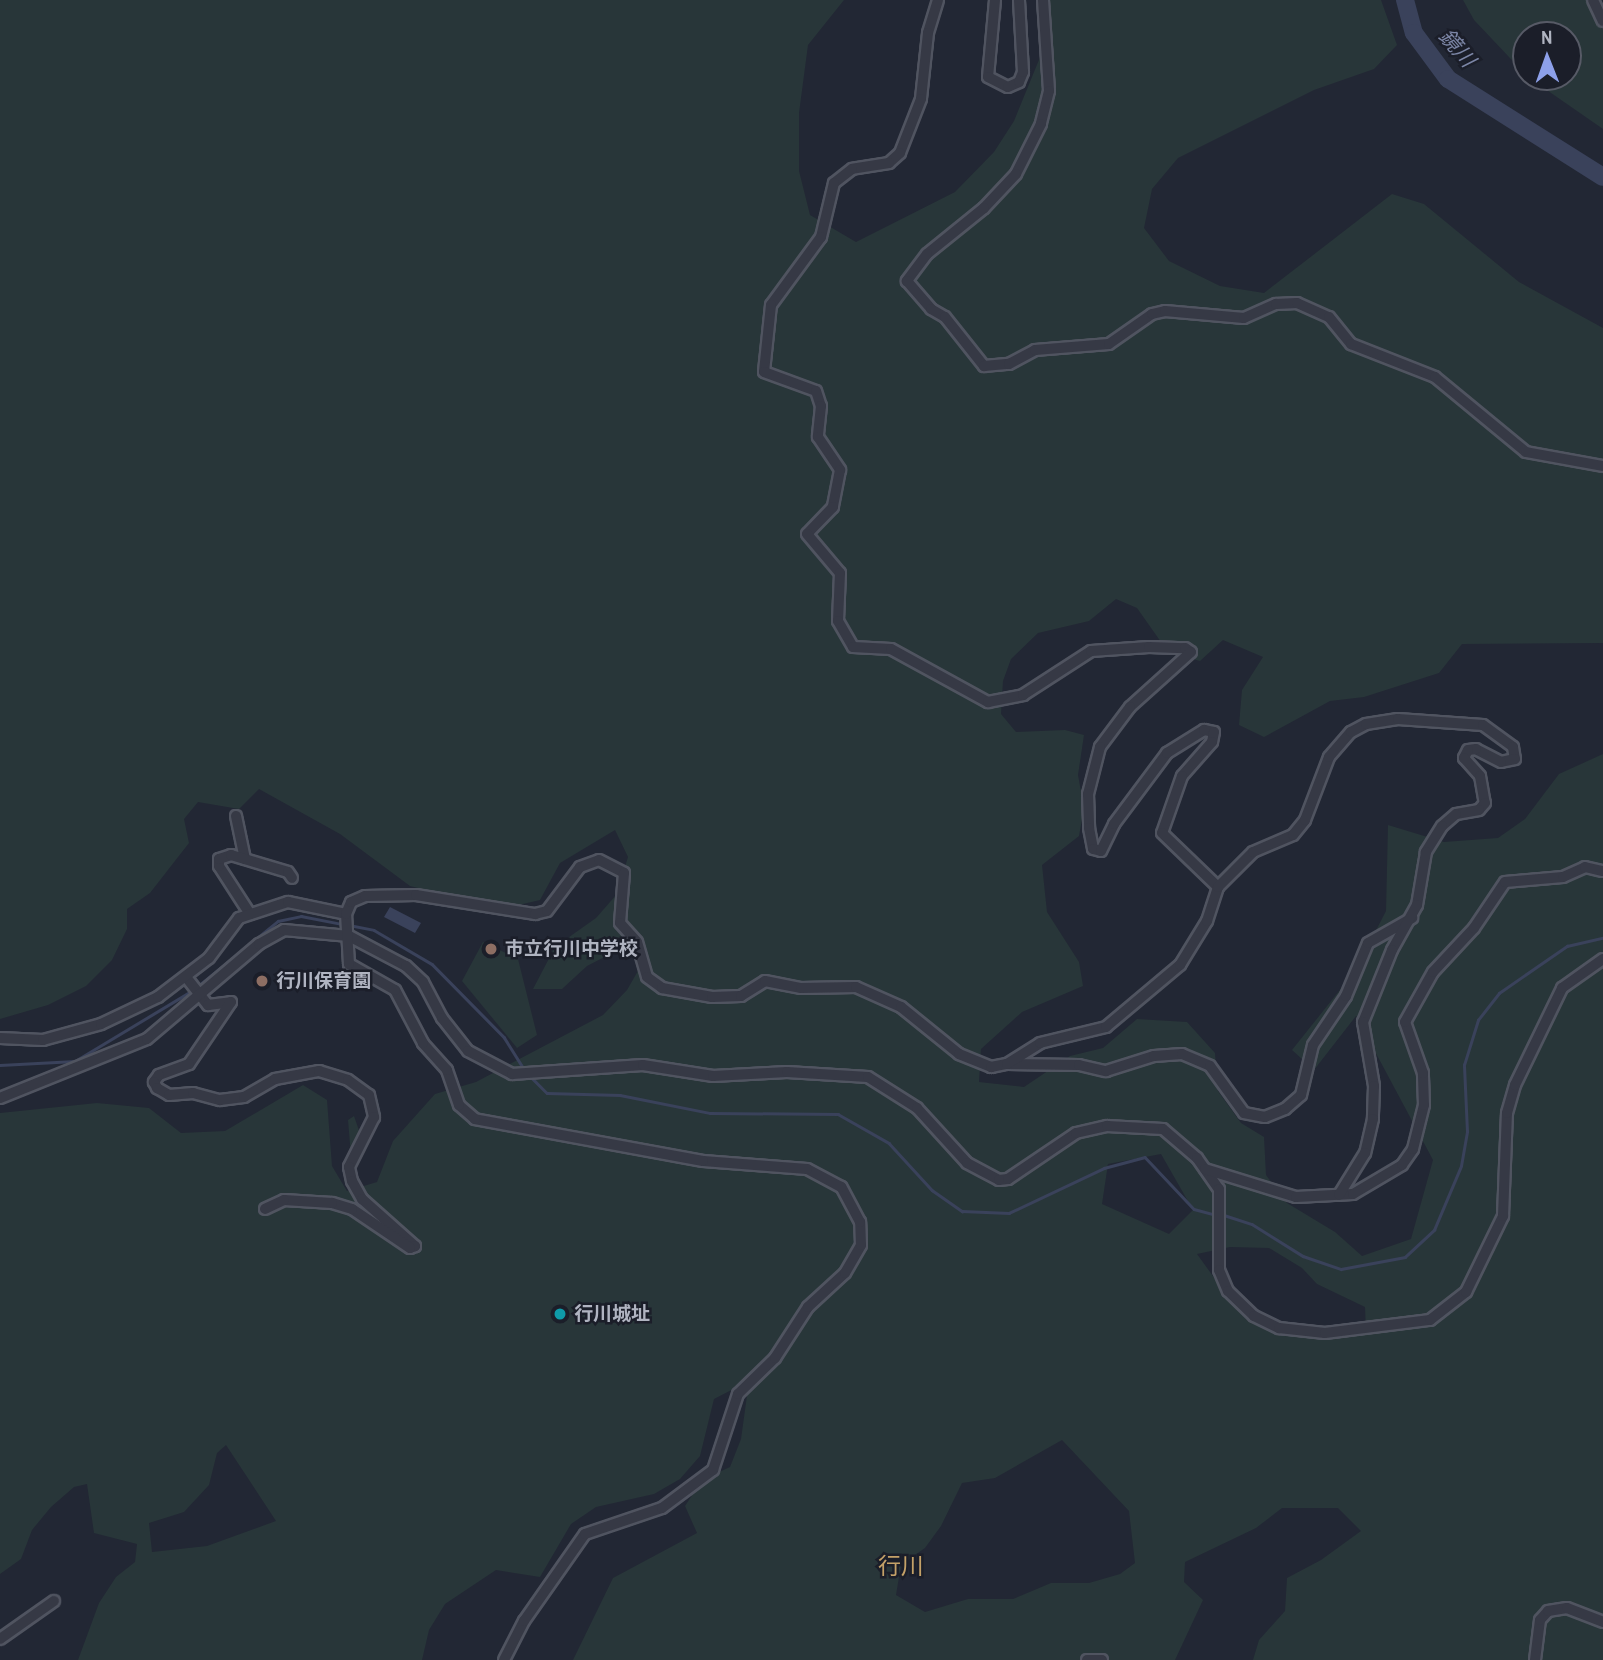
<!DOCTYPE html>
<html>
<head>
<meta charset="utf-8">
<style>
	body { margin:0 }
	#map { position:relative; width:1603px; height:1660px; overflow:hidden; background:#222734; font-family:"Archivo Narrow","Noto Sans JP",sans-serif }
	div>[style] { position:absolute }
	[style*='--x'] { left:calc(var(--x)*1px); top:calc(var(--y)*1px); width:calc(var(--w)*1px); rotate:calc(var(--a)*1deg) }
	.green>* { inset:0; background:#283639 }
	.water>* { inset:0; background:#3a425b }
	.stream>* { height:2.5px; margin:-1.25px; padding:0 1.25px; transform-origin:1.25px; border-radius:1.25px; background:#3a425b }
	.river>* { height:18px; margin:-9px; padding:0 9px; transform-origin:9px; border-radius:9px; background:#3a425b }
	.roads { filter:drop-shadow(2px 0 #505460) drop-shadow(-2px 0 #505460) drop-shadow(0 2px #505460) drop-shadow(0 -2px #505460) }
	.street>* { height:10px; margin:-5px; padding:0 5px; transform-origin:5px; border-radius:5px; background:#363945 }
	.dots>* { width:19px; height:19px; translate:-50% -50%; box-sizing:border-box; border:4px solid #1b1e29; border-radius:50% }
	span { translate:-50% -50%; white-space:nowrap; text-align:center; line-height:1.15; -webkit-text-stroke:5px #1b1e29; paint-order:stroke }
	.poi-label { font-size:19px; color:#b0b4c1; font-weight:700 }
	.left { translate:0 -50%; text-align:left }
	.water-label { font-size:21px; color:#7c86a6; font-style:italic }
	.quarter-label { font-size:23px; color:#c4a168 }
	.north { position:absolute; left:1512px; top:21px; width:70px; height:70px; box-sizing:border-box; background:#1b1e29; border:2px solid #575a66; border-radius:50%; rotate:359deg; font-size:19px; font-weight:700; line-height:28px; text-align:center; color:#b0b4c1 }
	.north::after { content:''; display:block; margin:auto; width:24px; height:32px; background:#8da0e9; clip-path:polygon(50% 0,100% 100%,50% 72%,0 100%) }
</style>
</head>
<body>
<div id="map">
	<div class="green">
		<div style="clip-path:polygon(evenodd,0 0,844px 0,808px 45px,799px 113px,799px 171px,810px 215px,856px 242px,955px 192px,994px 152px,1014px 121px,1043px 50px,1040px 0,1381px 0,1397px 45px,1374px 69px,1314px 90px,1178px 158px,1152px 189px,1144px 228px,1169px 261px,1220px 286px,1264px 293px,1392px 194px,1424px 204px,1519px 282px,1603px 328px,1603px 643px,1462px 644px,1439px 673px,1364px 697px,1330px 701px,1264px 737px,1239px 725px,1242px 690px,1263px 657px,1223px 640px,1200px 661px,1168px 652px,1137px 608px,1116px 599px,1089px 621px,1038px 633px,1011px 659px,1003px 681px,1001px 714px,1016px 732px,1065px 730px,1084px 735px,1078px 775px,1084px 808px,1079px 836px,1042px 865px,1047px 912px,1079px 962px,1083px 986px,1022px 1012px,981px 1049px,979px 1082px,1024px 1087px,1070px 1056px,1103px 1048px,1137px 1019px,1187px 1022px,1215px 1053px,1218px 1091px,1241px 1123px,1264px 1137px,1266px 1175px,1287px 1203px,1335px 1232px,1362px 1256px,1411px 1239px,1433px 1160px,1356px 1016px,1314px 1070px,1292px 1050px,1355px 971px,1386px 911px,1388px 825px,1444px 842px,1498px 838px,1525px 819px,1559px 774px,1603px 754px,1603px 1660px,1253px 1660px,1259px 1640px,1285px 1611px,1287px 1578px,1321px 1560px,1361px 1531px,1338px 1508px,1282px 1508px,1256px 1528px,1185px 1562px,1184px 1582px,1203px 1600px,1175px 1660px,573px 1660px,613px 1578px,697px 1533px,685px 1506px,702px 1480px,730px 1467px,741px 1439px,749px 1381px,714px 1399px,700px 1456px,680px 1479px,654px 1494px,596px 1507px,571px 1524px,540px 1577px,496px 1570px,445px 1604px,429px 1630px,422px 1660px,78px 1660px,99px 1603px,116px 1577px,135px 1562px,137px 1544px,94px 1533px,87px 1484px,74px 1487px,51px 1507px,32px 1530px,21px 1559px,0 1574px,0 1113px,97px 1103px,149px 1108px,181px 1133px,225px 1131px,303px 1085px,327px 1100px,332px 1166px,347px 1191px,377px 1182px,393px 1141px,435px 1094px,476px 1082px,603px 1015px,627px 990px,643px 962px,618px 950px,587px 966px,562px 989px,533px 989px,555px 947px,596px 918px,617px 894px,628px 857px,615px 830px,560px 863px,540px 900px,501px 909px,410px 886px,340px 834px,259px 789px,239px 809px,198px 802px,184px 819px,189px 843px,150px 893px,127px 909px,127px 929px,112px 960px,86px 986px,48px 1005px,0 1019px,0 0,1161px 1154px,1193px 1210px,1169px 1234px,1102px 1204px,1108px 1164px,1161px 1154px,0 0,1230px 1247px,1269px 1248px,1302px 1268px,1317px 1284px,1365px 1307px,1366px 1334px,1330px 1334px,1263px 1317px,1223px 1290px,1197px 1254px,1230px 1247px,0 0,1062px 1440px,1129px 1511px,1135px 1563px,1120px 1574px,1089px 1583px,1051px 1583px,1013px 1599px,968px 1599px,925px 1612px,896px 1595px,901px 1565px,925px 1548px,941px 1526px,962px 1483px,995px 1478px,1062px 1440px,0 0,226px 1445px,276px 1521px,207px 1546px,152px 1552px,149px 1523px,184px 1512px,209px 1485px,217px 1453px,226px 1445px)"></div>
		<div style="clip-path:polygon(1463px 0,1587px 0,1603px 12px,1603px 129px,1528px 77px,1568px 77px,1568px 35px,1526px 35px,1526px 75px,1474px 20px)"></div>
		<div style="clip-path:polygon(483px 942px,518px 959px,537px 1035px,517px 1048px,462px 981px)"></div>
		<div style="clip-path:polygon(354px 1116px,362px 1139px,351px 1156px,348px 1120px)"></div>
	</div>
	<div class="water">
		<div style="clip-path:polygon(390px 907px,421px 923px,415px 933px,384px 917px)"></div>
	</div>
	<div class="stream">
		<div style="--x:349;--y:925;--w:25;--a:11"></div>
		<div style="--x:374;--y:930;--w:67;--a:30.4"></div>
		<div style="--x:432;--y:964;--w:103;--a:45.4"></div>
		<div style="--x:504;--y:1037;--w:39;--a:58"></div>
		<div style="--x:198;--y:986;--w:103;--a:-39.1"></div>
		<div style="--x:278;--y:921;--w:24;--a:-12"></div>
		<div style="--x:301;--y:916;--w:42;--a:11"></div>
		<div style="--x:0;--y:1065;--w:75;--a:-3.1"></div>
		<div style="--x:75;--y:1061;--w:138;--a:-31"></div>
		<div style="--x:529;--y:1075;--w:25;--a:45"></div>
		<div style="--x:547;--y:1093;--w:73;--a:1.6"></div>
		<div style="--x:620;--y:1095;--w:92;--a:11.3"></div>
		<div style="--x:710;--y:1113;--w:128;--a:0.4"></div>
		<div style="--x:838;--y:1114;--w:59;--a:29.6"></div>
		<div style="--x:889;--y:1143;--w:64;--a:47.5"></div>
		<div style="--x:932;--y:1190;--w:37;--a:35"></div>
		<div style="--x:962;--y:1211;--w:47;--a:2.4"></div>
		<div style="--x:1009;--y:1213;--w:105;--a:-25.3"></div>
		<div style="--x:1104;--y:1168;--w:42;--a:-15"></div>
		<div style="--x:1145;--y:1157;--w:71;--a:46.7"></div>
		<div style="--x:1194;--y:1209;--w:24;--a:15"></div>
		<div style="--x:1224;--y:1215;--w:29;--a:18"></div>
		<div style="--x:1252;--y:1224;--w:60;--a:32.1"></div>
		<div style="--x:1303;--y:1256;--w:40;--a:18.9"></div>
		<div style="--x:1341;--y:1269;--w:65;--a:-10.6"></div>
		<div style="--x:1405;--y:1257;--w:40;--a:-43"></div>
		<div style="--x:1434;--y:1230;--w:69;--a:-67.1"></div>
		<div style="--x:1461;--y:1166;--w:35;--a:-80"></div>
		<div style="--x:1467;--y:1132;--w:67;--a:-92.6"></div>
		<div style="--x:1464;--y:1065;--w:47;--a:-72.7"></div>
		<div style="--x:1478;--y:1020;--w:34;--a:-52"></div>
		<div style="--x:1499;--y:993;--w:83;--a:-34.7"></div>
		<div style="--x:1567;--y:946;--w:37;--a:-13"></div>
	</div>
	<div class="river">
		<div style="--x:1405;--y:0;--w:34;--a:75"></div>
		<div style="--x:1414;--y:33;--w:57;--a:53.5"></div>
		<div style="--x:1448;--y:79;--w:183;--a:32.3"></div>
	</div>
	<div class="roads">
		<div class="street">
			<div style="--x:938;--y:0;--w:34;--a:107"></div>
			<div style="--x:928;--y:33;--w:66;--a:96.1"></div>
			<div style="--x:921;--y:99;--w:58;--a:111.3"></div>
			<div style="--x:900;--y:153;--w:15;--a:138"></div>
			<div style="--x:889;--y:163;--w:37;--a:171"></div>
			<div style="--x:852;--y:169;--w:23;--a:142"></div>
			<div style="--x:834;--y:183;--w:56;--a:103.5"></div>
			<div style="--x:821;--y:237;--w:84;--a:126.3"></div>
			<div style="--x:771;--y:305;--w:67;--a:96"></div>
			<div style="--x:764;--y:372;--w:55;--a:20.1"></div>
			<div style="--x:816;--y:391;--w:16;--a:72"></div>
			<div style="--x:821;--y:406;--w:31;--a:96"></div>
			<div style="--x:818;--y:437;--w:40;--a:56"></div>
			<div style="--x:840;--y:470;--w:38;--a:101"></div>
			<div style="--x:833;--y:507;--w:37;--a:134"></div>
			<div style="--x:807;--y:534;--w:51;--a:49.8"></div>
			<div style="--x:840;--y:573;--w:48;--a:92.4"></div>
			<div style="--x:838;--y:621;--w:30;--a:60"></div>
			<div style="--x:853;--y:647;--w:38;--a:3"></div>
			<div style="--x:891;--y:649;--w:111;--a:28.7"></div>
			<div style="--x:988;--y:702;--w:36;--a:-11"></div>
			<div style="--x:1023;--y:695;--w:81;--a:-32.9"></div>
			<div style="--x:1091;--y:651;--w:58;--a:-3.9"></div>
			<div style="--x:1149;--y:647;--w:36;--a:2"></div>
			<div style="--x:1185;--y:648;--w:7;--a:34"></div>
			<div style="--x:1191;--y:652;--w:82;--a:138"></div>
			<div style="--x:1130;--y:707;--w:50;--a:126.9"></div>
			<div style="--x:1100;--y:747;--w:49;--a:104.3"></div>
			<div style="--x:1088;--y:794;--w:34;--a:88"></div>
			<div style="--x:1089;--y:828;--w:21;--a:79"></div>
			<div style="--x:1093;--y:849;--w:8;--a:14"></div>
			<div style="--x:1101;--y:851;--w:30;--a:-64"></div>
			<div style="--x:1114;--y:824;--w:89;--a:-53.3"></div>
			<div style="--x:1167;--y:753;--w:44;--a:-31.9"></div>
			<div style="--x:1204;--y:730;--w:10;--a:11"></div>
			<div style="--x:1214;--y:732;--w:10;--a:101"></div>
			<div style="--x:1212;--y:742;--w:45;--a:131.4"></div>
			<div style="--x:1182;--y:776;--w:60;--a:109.3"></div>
			<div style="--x:1162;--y:833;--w:78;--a:44"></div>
			<div style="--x:995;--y:0;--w:77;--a:95.2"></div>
			<div style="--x:988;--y:77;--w:22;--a:27"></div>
			<div style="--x:1008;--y:87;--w:12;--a:-24"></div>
			<div style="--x:1019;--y:82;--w:11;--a:-68"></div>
			<div style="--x:1023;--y:72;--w:72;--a:-93.2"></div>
			<div style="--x:1043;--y:0;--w:91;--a:86.2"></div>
			<div style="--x:1049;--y:91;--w:34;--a:104"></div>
			<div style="--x:1041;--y:124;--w:56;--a:116.6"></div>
			<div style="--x:1016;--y:174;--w:47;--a:133.3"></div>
			<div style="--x:984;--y:208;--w:73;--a:141.1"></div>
			<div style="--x:927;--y:254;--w:34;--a:127"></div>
			<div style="--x:907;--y:281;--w:37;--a:49"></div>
			<div style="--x:931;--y:309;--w:16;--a:30"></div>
			<div style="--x:945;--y:317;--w:63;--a:51.5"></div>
			<div style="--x:984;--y:366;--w:25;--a:-5"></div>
			<div style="--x:1009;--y:364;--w:30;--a:-28"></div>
			<div style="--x:1035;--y:350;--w:74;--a:-4.6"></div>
			<div style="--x:1109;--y:344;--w:52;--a:-34.9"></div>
			<div style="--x:1152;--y:314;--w:13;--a:-13"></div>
			<div style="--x:1165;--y:311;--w:79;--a:5.1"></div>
			<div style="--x:1244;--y:318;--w:35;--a:-24"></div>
			<div style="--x:1276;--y:304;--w:21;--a:-3"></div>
			<div style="--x:1297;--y:303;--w:35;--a:24"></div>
			<div style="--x:1329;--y:317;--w:35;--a:51"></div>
			<div style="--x:1351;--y:344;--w:90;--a:21.4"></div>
			<div style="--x:1435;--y:377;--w:118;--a:39.5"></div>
			<div style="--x:1526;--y:452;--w:78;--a:10.3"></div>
			<div style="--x:1593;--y:0;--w:23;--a:65"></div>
			<div style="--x:236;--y:816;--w:44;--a:78.2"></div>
			<div style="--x:250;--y:914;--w:57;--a:-122.9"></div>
			<div style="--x:219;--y:866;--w:7;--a:-90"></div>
			<div style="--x:219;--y:859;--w:13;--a:-18"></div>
			<div style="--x:231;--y:855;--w:59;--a:16.6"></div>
			<div style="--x:288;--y:872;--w:7;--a:56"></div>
			<div style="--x:186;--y:977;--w:36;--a:52"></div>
			<div style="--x:208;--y:1005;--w:23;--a:-7"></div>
			<div style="--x:231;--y:1002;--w:75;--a:124.1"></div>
			<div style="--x:189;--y:1064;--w:32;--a:160"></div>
			<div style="--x:159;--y:1075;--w:9;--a:126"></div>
			<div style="--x:154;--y:1082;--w:7;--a:63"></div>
			<div style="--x:157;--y:1088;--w:14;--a:30"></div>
			<div style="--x:169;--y:1095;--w:24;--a:-5"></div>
			<div style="--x:193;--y:1093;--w:28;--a:15"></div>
			<div style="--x:220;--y:1100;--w:24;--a:-7"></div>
			<div style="--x:244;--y:1097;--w:36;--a:-30"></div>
			<div style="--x:275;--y:1079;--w:45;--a:-10.3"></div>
			<div style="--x:319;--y:1071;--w:30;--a:17"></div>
			<div style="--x:348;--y:1080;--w:26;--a:36"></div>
			<div style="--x:369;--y:1095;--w:23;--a:77"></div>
			<div style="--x:374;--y:1117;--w:56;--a:116.6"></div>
			<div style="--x:349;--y:1167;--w:14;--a:78"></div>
			<div style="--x:352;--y:1181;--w:21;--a:61"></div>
			<div style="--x:362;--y:1199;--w:71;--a:41.6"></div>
			<div style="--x:415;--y:1246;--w:5;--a:158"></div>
			<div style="--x:410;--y:1248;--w:70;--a:-146.1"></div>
			<div style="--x:352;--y:1209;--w:21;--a:-163"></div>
			<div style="--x:332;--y:1203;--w:48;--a:-176.4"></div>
			<div style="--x:284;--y:1200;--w:21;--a:155"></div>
			<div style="--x:0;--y:1038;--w:43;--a:2.7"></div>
			<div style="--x:43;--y:1040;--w:60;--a:-15.4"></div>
			<div style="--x:101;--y:1024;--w:63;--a:-25.3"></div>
			<div style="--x:158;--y:997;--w:64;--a:-37.4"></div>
			<div style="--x:209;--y:958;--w:50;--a:-53.1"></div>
			<div style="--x:239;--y:918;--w:52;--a:-18.1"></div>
			<div style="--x:288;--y:902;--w:59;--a:11.7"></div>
			<div style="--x:1007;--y:1064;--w:72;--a:0.8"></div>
			<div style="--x:1079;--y:1065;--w:28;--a:13"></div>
			<div style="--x:1106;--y:1071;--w:50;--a:-17.4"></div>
			<div style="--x:1154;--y:1056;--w:28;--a:-4"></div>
			<div style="--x:1182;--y:1054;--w:30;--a:23"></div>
			<div style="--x:1210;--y:1066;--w:58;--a:54.1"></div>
			<div style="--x:1244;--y:1113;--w:21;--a:11"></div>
			<div style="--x:1265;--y:1117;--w:22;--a:-22"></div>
			<div style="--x:1285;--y:1109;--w:21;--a:-41"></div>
			<div style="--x:1301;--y:1095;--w:51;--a:-76.5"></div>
			<div style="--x:1313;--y:1045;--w:59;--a:-56"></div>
			<div style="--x:1346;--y:996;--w:57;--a:-67.5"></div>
			<div style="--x:1368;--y:943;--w:51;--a:-29.6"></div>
			<div style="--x:0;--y:1098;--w:158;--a:-21.9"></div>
			<div style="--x:147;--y:1039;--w:147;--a:-40.3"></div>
			<div style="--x:259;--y:944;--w:29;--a:-29"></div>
			<div style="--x:284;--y:930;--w:65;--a:5.3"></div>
			<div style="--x:349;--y:936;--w:64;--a:27.8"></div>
			<div style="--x:406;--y:966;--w:23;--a:43"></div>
			<div style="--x:423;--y:982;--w:41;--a:62.2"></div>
			<div style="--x:442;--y:1018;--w:42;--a:51.8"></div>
			<div style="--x:468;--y:1051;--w:50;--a:27.6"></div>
			<div style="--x:512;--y:1074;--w:131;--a:-3.9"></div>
			<div style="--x:643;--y:1065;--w:71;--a:8.9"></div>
			<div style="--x:713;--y:1076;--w:74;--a:-3.1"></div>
			<div style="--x:787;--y:1072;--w:81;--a:3.5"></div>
			<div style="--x:868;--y:1077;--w:58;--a:32.3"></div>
			<div style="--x:917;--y:1108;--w:74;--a:47.7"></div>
			<div style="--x:967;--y:1163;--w:36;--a:28"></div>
			<div style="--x:999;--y:1180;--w:9;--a:-6"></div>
			<div style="--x:1008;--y:1179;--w:82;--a:-34.1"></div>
			<div style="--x:1076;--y:1133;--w:32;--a:-13"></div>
			<div style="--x:1107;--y:1126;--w:56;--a:3.1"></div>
			<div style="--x:1163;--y:1129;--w:45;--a:40.5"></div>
			<div style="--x:1197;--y:1158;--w:38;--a:55"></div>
			<div style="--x:1219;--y:1189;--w:81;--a:90"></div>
			<div style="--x:1219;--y:1270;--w:23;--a:67"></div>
			<div style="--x:1228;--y:1291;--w:36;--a:44"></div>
			<div style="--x:1254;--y:1316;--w:28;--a:26"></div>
			<div style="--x:1279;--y:1328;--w:46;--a:6.2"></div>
			<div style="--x:1325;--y:1333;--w:106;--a:-7.1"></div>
			<div style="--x:1430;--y:1320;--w:46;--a:-37.9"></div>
			<div style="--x:1466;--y:1292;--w:85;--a:-64"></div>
			<div style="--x:1503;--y:1216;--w:103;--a:-87.8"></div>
			<div style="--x:1507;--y:1113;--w:29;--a:-74"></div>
			<div style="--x:1515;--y:1085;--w:108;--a:-64.1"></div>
			<div style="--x:1562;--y:988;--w:50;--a:-35.3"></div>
			<div style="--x:1205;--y:1169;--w:95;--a:17.1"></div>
			<div style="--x:1296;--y:1197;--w:57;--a:-3"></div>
			<div style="--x:1353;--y:1194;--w:57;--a:-30.6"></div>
			<div style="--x:1402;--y:1165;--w:19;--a:-55"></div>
			<div style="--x:1413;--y:1149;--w:45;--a:-76"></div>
			<div style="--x:1424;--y:1105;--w:32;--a:-92"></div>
			<div style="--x:1423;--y:1073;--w:54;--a:-109.4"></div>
			<div style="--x:1405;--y:1022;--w:57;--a:-60.8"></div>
			<div style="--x:1433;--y:972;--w:60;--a:-47"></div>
			<div style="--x:1474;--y:928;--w:55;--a:-56"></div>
			<div style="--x:1505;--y:882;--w:58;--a:-4.9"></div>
			<div style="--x:1563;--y:877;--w:24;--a:-24"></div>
			<div style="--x:1585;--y:867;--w:18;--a:13"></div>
			<div style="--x:0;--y:1639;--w:66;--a:-35.1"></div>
			<div style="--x:504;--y:1660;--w:44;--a:-62.9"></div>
			<div style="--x:524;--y:1621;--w:106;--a:-55"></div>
			<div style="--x:585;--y:1534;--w:81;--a:-18.7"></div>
			<div style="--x:662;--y:1508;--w:64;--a:-36.7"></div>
			<div style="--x:713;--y:1470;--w:80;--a:-71.8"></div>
			<div style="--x:738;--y:1394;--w:52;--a:-44.2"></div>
			<div style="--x:775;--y:1358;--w:61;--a:-57.1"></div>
			<div style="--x:808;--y:1307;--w:50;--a:-42.6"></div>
			<div style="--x:845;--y:1273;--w:32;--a:-60"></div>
			<div style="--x:861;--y:1245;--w:23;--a:-92"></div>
			<div style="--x:860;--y:1222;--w:40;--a:-118"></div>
			<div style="--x:841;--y:1187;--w:38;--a:-152"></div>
			<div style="--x:807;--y:1169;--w:104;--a:-175.6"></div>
			<div style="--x:703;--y:1161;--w:232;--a:-169.6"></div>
			<div style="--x:475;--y:1119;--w:21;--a:-139"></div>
			<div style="--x:459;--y:1105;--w:37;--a:-109"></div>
			<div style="--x:447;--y:1070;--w:36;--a:-132"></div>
			<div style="--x:423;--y:1043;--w:60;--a:-117.8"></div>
			<div style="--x:395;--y:990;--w:53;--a:-150.5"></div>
			<div style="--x:349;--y:964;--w:50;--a:-93.4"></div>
			<div style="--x:346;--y:914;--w:13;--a:-67"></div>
			<div style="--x:351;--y:902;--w:15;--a:-23"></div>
			<div style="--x:365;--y:896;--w:51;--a:-1.1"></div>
			<div style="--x:416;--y:895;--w:121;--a:9.1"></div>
			<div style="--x:535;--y:914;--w:12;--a:-14"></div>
			<div style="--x:547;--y:911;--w:55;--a:-53.1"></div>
			<div style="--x:580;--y:867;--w:20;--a:-20"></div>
			<div style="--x:599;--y:860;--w:28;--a:27"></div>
			<div style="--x:624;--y:873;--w:50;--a:94.6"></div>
			<div style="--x:620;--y:923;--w:25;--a:48"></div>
			<div style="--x:637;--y:942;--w:36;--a:74"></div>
			<div style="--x:647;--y:977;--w:19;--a:36"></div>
			<div style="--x:662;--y:988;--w:51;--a:10.2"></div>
			<div style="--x:712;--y:997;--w:29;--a:-2"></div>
			<div style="--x:741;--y:996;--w:28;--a:-32"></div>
			<div style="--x:765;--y:981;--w:37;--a:11"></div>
			<div style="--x:801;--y:988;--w:55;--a:-1"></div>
			<div style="--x:856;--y:987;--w:49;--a:24"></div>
			<div style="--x:901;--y:1007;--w:75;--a:39"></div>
			<div style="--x:959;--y:1054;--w:35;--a:22"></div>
			<div style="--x:991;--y:1067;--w:16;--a:-11"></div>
			<div style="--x:1007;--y:1064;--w:39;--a:-32"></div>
			<div style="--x:1040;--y:1043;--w:68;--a:-13.6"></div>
			<div style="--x:1106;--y:1027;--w:97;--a:-40"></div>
			<div style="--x:1180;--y:965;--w:52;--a:-58.5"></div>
			<div style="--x:1207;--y:921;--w:36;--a:-72"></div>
			<div style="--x:1218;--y:887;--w:49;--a:-45"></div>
			<div style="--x:1253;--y:852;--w:43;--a:-23"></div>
			<div style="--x:1293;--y:835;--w:19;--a:-51"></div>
			<div style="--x:1305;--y:820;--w:67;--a:-69.1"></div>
			<div style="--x:1329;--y:757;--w:33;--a:-49"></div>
			<div style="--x:1351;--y:732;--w:17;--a:-28"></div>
			<div style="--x:1366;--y:724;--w:32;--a:-9"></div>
			<div style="--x:1398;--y:719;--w:85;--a:4"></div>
			<div style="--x:1483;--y:725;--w:37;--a:36"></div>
			<div style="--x:1513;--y:747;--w:12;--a:81"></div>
			<div style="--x:1515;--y:759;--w:14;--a:168"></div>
			<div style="--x:1501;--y:762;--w:28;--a:-153"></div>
			<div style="--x:1476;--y:749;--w:8;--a:173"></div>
			<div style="--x:1468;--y:750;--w:9;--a:117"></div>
			<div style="--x:1464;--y:758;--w:24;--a:48"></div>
			<div style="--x:1480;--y:776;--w:27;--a:80"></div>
			<div style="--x:1485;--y:803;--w:9;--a:131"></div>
			<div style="--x:1479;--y:810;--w:23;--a:170"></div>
			<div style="--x:1456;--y:814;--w:18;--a:139"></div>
			<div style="--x:1442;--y:826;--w:31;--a:122"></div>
			<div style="--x:1426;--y:852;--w:54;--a:99.6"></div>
			<div style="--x:1417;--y:905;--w:51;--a:119.1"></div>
			<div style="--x:1392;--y:950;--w:78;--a:111.9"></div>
			<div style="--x:1363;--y:1022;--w:65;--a:80.2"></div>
			<div style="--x:1374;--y:1086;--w:33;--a:92"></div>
			<div style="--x:1373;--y:1119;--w:35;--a:103"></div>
			<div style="--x:1365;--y:1153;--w:49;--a:121.8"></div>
			<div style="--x:1087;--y:1660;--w:15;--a:0"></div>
			<div style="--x:1535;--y:1660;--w:40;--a:-82.9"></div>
			<div style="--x:1540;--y:1620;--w:12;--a:-48"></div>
			<div style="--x:1548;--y:1611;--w:19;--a:-9"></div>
			<div style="--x:1567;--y:1608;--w:39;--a:21"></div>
		</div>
	</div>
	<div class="dots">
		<div style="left:491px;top:949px;background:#8d6e63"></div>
		<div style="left:262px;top:981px;background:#8d6e63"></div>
		<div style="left:560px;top:1314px;background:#0f9aa8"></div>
	</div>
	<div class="poi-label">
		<span class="left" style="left:505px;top:949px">市立行川中学校</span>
		<span class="left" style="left:276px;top:981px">行川保育園</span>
		<span class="left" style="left:574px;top:1314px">行川城址</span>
	</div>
	<div class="water-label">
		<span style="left:1457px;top:48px;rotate:49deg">鏡川</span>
	</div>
	<div class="quarter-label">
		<span style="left:901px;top:1566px">行川</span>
	</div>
	<div class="north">N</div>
</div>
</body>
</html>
